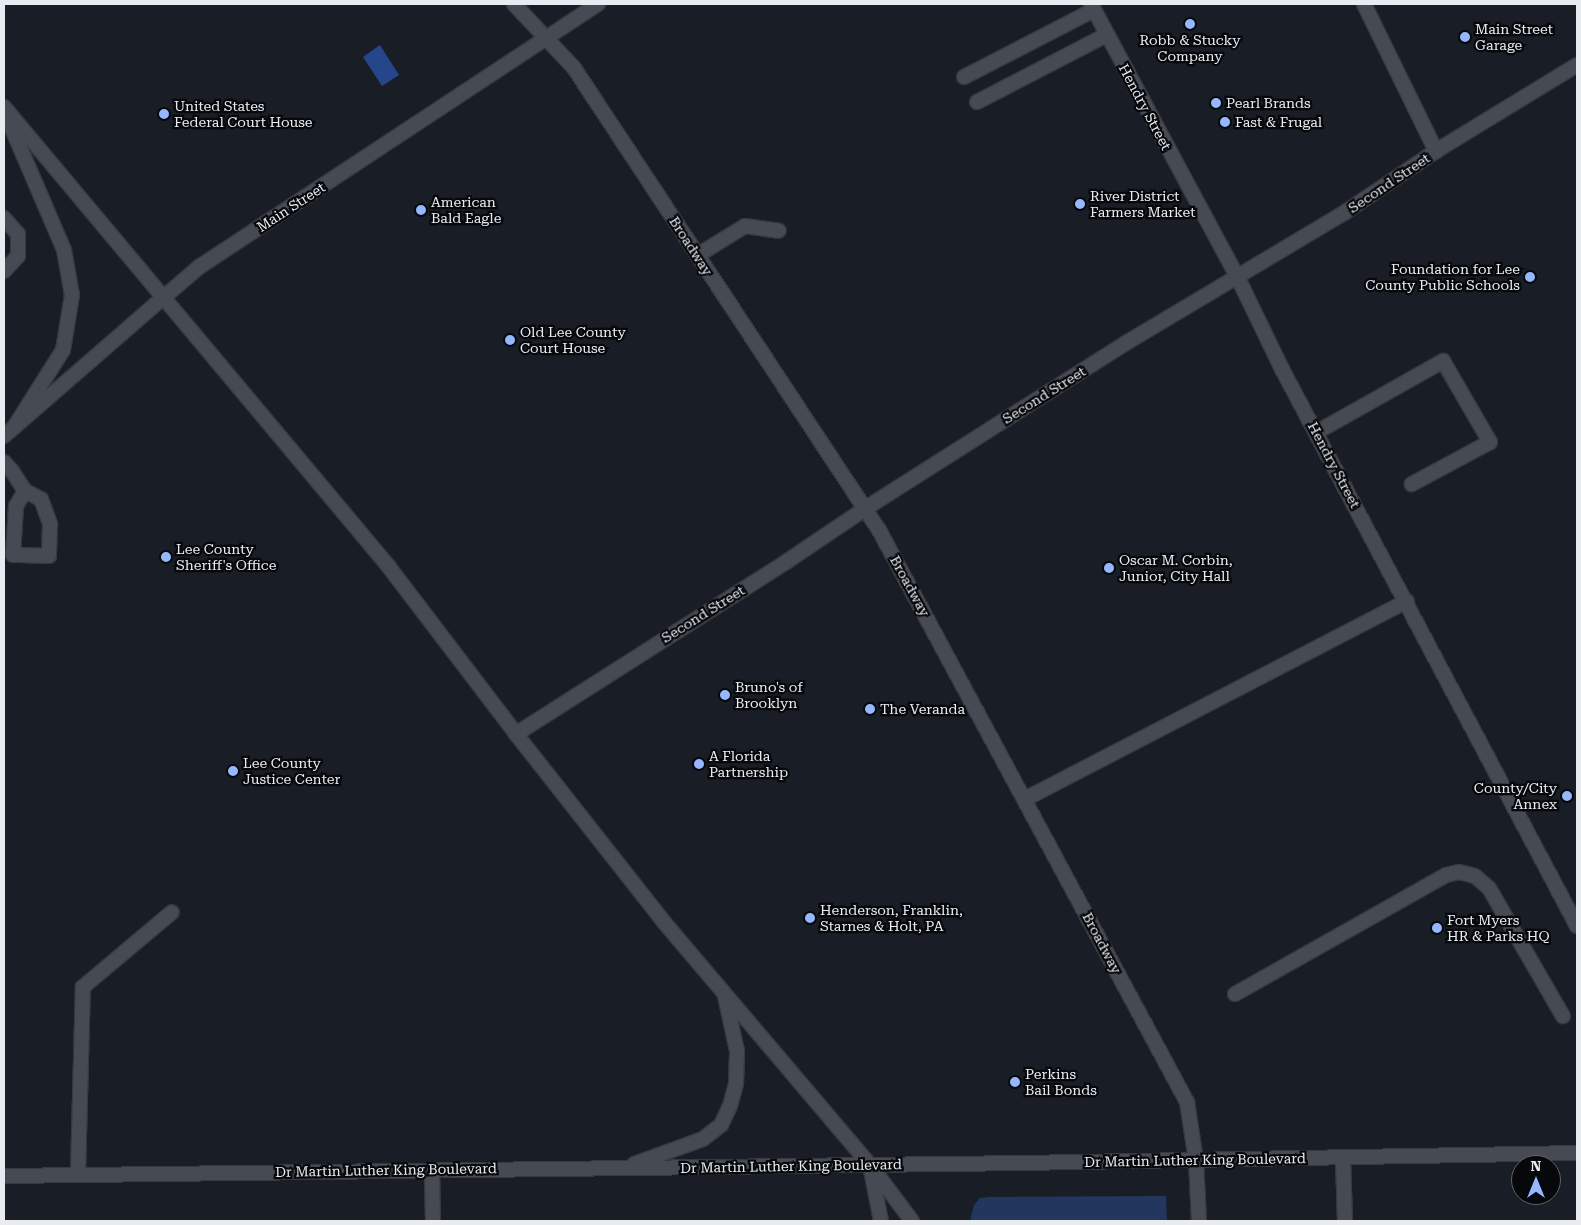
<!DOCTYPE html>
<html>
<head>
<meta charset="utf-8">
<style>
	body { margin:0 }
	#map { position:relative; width:1581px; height:1225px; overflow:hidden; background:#191d25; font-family:"Roboto Serif",serif }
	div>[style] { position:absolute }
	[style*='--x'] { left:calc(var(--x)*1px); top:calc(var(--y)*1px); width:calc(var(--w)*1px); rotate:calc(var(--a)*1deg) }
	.green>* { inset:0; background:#23365e }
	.water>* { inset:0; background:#26468c }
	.roads { filter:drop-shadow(1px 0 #373940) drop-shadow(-1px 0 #373940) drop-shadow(0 1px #373940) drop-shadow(0 -1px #373940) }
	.service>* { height:14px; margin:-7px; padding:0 7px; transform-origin:7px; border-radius:7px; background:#454a53 }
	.minor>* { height:14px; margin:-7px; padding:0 7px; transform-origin:7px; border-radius:7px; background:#454a53 }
	.tertiary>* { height:14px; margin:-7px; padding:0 7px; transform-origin:7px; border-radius:7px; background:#454a53 }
	.secondary>* { height:14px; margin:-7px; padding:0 7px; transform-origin:7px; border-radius:7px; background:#454a53 }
	.dots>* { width:14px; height:14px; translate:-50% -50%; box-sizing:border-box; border:2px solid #06080b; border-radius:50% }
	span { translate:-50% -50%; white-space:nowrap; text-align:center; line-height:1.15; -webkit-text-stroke:4.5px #06080b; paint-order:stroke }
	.poi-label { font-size:14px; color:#e8ebf0 }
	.left { translate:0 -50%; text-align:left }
	.right { translate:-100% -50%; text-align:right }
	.street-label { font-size:14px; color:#e8ebf0 }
	.frame { position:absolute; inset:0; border:5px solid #e8ebf0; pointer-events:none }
	.north { position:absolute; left:1511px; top:1155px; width:50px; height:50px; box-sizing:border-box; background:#06080b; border:1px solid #606367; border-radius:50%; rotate:0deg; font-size:14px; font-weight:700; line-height:20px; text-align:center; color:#e8ebf0 }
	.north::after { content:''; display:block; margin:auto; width:18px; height:22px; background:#94b7fd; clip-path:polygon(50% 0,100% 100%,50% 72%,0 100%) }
</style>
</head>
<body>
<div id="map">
	<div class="green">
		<div style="clip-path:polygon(1166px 1196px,1167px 1221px,970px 1221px,974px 1205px,980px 1198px,989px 1197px)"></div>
	</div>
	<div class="water">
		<div style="clip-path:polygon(380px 45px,399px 75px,382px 86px,363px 57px)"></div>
	</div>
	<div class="roads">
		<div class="service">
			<div style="--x:1364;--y:4;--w:164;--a:63.9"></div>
			<div style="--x:964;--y:77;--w:146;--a:-27.3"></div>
			<div style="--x:977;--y:102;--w:145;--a:-27.4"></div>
			<div style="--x:4;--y:218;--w:21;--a:49"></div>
			<div style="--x:18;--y:234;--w:22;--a:90"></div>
			<div style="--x:18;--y:256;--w:21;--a:133"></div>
			<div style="--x:698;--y:255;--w:55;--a:-31.7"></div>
			<div style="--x:745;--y:226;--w:34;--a:8"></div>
			<div style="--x:1317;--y:432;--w:145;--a:-29.4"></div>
			<div style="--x:1443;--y:361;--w:94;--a:59.9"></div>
			<div style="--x:1490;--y:442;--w:89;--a:151.7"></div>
			<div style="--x:4;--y:462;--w:12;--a:48"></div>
			<div style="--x:12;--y:471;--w:24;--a:57"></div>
			<div style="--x:25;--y:491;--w:18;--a:27"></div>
			<div style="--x:41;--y:499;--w:27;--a:70"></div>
			<div style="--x:50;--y:524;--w:32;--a:92"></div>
			<div style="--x:49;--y:556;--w:36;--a:-178"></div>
			<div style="--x:13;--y:555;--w:49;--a:-86.5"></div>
			<div style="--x:16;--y:506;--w:17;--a:-59"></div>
			<div style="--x:1025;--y:799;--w:430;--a:-27.4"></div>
			<div style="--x:1235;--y:994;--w:242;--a:-29.4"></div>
			<div style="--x:1446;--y:875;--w:13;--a:-13"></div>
			<div style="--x:1459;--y:872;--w:16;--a:14"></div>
			<div style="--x:1475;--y:876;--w:18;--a:41"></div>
			<div style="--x:1489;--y:888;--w:148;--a:60"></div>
			<div style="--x:1343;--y:1158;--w:63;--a:88.2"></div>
			<div style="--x:78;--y:1174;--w:187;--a:-88.5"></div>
			<div style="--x:83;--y:987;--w:116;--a:-40.1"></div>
		</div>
		<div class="minor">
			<div style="--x:514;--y:4;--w:88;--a:46.8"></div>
			<div style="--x:574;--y:68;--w:554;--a:56.57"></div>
			<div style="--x:879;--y:530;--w:650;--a:61.7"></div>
			<div style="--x:1187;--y:1102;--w:59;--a:81.2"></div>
			<div style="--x:1196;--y:1160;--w:61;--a:87.2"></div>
			<div style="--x:1091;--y:4;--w:309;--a:61.8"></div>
			<div style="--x:1237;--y:276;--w:103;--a:64.2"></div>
			<div style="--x:1282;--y:369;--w:630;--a:62.09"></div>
			<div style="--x:163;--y:298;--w:48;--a:-40.7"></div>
			<div style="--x:199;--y:267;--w:478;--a:-33.4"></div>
			<div style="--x:870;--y:1165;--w:57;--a:78.9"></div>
			<div style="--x:432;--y:1170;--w:51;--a:88.9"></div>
		</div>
		<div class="tertiary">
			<div style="--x:516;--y:734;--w:320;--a:-32.5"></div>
			<div style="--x:786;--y:562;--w:97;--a:-34"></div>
			<div style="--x:866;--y:508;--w:308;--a:-32.4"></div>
			<div style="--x:1126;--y:343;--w:254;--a:-30.8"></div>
			<div style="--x:1344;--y:213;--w:111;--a:-34"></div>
			<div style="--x:1436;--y:151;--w:165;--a:-31.4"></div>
			<div style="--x:870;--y:1165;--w:70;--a:53.1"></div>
		</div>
		<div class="secondary">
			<div style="--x:4;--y:107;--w:600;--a:50.07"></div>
			<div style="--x:389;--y:567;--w:210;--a:52.7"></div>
			<div style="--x:516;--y:734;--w:238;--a:51.8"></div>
			<div style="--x:663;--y:921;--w:320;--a:49.7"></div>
			<div style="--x:7;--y:117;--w:145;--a:66.8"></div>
			<div style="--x:64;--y:250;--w:46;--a:79.9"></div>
			<div style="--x:72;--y:295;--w:56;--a:99.3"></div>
			<div style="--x:63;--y:350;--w:90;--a:122.3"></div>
			<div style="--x:4;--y:436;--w:211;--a:-41"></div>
			<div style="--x:634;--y:1164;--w:73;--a:-19.9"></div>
			<div style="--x:703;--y:1139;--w:23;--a:-38"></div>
			<div style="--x:721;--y:1125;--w:21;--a:-65"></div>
			<div style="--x:730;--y:1106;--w:24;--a:-75"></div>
			<div style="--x:736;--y:1083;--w:32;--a:-88"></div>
			<div style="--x:737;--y:1051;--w:56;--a:-102.3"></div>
			<div style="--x:4;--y:1176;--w:1018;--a:-0.73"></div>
			<div style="--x:1022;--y:1163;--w:555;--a:-1.03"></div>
		</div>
	</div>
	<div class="dots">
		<div style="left:1190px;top:24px;background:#94b7fd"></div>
		<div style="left:1465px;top:37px;background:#94b7fd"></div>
		<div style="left:1216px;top:103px;background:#94b7fd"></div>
		<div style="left:164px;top:114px;background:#94b7fd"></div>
		<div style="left:1225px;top:122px;background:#94b7fd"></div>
		<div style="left:1080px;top:204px;background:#94b7fd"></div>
		<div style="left:421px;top:210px;background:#94b7fd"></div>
		<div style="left:1530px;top:277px;background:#94b7fd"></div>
		<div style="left:510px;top:340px;background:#94b7fd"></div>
		<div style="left:166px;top:557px;background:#94b7fd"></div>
		<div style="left:1109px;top:568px;background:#94b7fd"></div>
		<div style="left:725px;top:695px;background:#94b7fd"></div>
		<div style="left:870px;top:709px;background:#94b7fd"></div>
		<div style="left:699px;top:764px;background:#94b7fd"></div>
		<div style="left:233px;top:771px;background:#94b7fd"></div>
		<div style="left:1567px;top:796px;background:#94b7fd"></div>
		<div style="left:810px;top:918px;background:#94b7fd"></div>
		<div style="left:1437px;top:928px;background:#94b7fd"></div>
		<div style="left:1015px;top:1082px;background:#94b7fd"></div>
	</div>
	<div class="poi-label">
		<span class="left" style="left:1475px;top:37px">Main Street<br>Garage</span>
		<span style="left:1190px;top:48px">Robb &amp; Stucky<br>Company</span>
		<span class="left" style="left:1226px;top:103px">Pearl Brands</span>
		<span class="left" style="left:174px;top:114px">United States<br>Federal Court House</span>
		<span class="left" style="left:1235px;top:122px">Fast &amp; Frugal</span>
		<span class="left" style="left:1090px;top:204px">River District<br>Farmers Market</span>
		<span class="left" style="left:431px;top:210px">American<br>Bald Eagle</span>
		<span class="right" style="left:1520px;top:277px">Foundation for Lee<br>County Public Schools</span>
		<span class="left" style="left:520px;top:340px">Old Lee County<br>Court House</span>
		<span class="left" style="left:176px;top:557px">Lee County<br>Sheriff's Office</span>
		<span class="left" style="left:1119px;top:568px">Oscar M. Corbin,<br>Junior, City Hall</span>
		<span class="left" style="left:735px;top:695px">Bruno's of<br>Brooklyn</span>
		<span class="left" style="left:880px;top:709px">The Veranda</span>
		<span class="left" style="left:709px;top:764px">A Florida<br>Partnership</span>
		<span class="left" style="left:243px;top:771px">Lee County<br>Justice Center</span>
		<span class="right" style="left:1557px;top:796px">County/City<br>Annex</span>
		<span class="left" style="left:820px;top:918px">Henderson, Franklin,<br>Starnes &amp; Holt, PA</span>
		<span class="left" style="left:1447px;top:928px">Fort Myers<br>HR &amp; Parks HQ</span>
		<span class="left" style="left:1025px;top:1082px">Perkins<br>Bail Bonds</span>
	</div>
	<div class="street-label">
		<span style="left:1145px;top:107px;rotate:62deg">Hendry Street</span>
		<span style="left:1389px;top:183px;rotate:-34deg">Second Street</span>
		<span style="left:291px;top:207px;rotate:-33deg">Main Street</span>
		<span style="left:691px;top:246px;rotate:57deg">Broadway</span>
		<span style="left:1044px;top:395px;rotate:-32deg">Second Street</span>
		<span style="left:1334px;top:465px;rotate:62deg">Hendry Street</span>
		<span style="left:910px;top:586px;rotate:61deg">Broadway</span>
		<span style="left:703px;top:614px;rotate:-32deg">Second Street</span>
		<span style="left:1102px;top:943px;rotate:62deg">Broadway</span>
		<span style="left:1195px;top:1160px;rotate:-1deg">Dr Martin Luther King Boulevard</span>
		<span style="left:791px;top:1166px;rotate:-1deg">Dr Martin Luther King Boulevard</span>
		<span style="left:386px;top:1170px;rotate:-1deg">Dr Martin Luther King Boulevard</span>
	</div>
	<div class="frame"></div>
	<div class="north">N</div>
</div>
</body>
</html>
